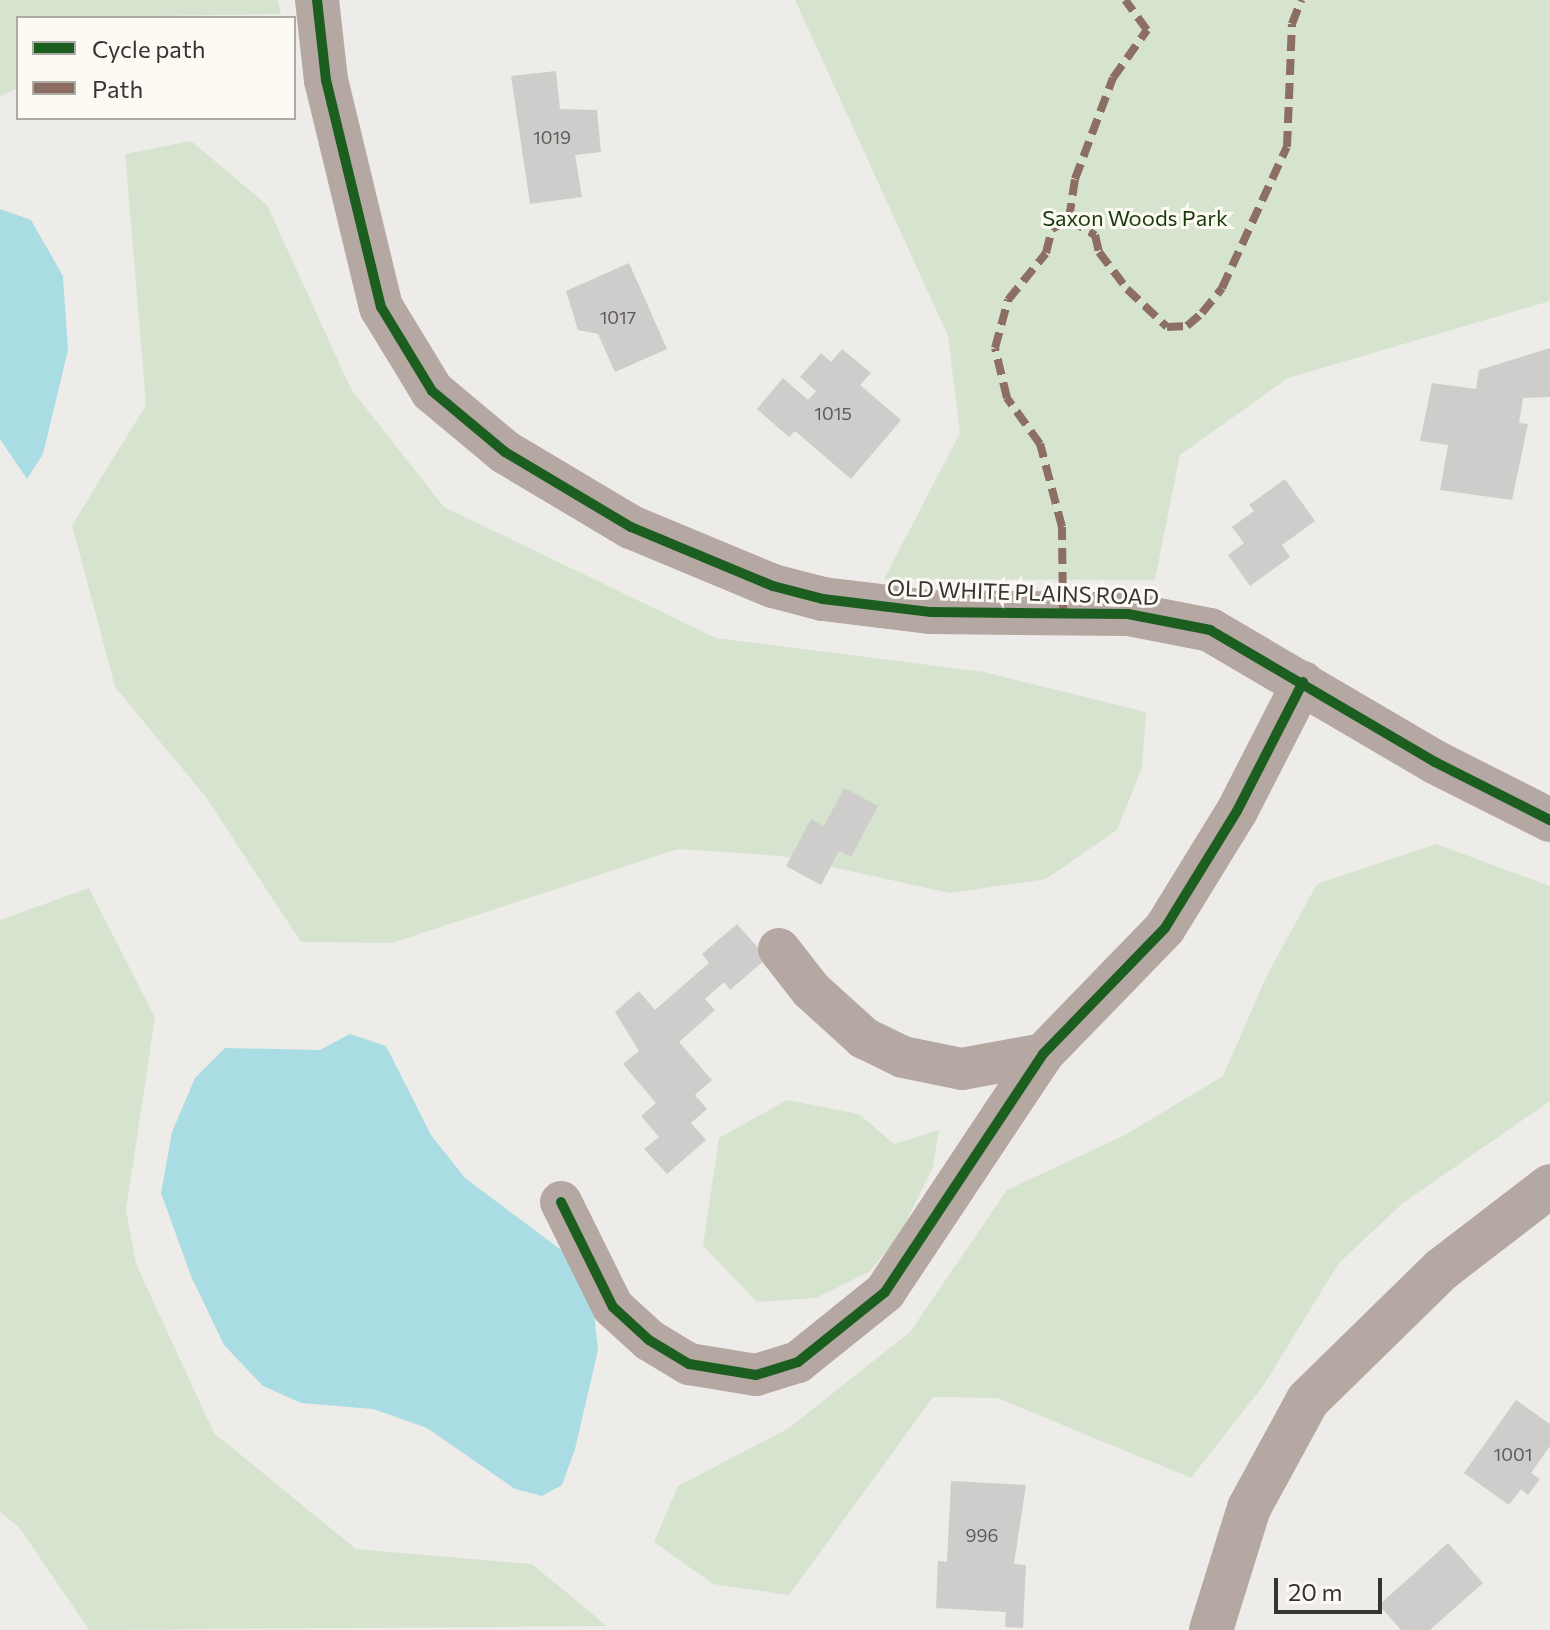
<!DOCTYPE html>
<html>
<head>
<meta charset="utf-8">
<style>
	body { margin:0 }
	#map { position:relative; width:1550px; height:1630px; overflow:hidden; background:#eeece9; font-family:Commissioner,sans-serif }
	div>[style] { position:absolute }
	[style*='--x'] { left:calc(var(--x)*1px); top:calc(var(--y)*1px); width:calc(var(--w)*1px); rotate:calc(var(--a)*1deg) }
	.green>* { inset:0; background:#d6e4cf }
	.water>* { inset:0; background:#a9dce3 }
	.building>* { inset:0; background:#cfcdcb }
	.minor>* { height:42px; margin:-21px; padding:0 21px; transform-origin:21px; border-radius:21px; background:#b5a7a2 }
	.tertiary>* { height:44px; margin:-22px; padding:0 22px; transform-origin:22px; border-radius:22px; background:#b5a7a2 }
	.quiet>* { height:8px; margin-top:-4px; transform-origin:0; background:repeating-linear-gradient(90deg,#8d6e63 0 16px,transparent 0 24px) }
	.cycleway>* { height:10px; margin:-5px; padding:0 5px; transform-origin:5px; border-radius:5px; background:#1b5e20 }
	span { translate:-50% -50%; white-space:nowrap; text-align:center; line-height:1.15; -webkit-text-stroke:6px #fdfaf4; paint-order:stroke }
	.number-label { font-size:18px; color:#5c5a58 }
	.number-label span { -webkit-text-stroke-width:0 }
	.park-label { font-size:22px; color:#183a0a }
	.street-label { font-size:22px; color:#353432 }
	.legend { position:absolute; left:16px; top:16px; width:280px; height:104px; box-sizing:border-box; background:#fdfaf4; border:2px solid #adaba6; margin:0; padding:10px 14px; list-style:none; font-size:24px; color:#353432 }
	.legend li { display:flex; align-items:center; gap:16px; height:40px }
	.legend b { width:40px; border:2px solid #adaba6 }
	.scale { position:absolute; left:1274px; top:1578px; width:108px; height:36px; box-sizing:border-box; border:4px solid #353432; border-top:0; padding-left:10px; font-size:24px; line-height:28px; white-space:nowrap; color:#353432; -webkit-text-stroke:6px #fdfaf4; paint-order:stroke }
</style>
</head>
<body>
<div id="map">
	<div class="green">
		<div style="clip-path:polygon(0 0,278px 0,281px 14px,18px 18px,18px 88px,0 96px)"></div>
		<div style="clip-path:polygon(795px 0,1550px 0,1550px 301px,1288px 378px,1180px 455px,1155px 580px,884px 579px,960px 433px,948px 336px)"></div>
		<div style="clip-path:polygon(191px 141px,267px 205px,351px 389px,444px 507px,716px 638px,984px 672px,1146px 712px,1142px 768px,1117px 830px,1046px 879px,950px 893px,781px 856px,678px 849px,392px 943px,301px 942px,205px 796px,115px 687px,72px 525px,146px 405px,125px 154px)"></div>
		<div style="clip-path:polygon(1436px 844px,1550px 886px,1550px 1101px,1403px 1203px,1339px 1263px,1263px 1386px,1191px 1478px,997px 1398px,933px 1397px,789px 1595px,713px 1584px,654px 1542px,678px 1486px,789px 1428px,910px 1332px,1007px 1190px,1125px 1135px,1223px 1076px,1267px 975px,1317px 884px)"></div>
		<div style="clip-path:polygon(89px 888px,155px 1018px,126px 1210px,136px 1264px,214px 1433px,356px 1549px,532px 1564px,607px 1626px,89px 1630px,19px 1527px,0 1512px,0 920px)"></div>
		<div style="clip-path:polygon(787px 1100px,859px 1114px,894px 1144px,939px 1130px,933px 1167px,898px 1238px,869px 1272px,816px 1298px,757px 1302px,703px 1246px,719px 1138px)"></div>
	</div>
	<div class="water">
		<div style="clip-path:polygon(0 209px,31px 220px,63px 276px,68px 350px,43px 454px,27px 479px,0 439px)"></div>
		<div style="clip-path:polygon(350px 1034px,386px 1046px,431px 1135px,465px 1178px,564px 1252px,594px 1313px,598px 1350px,575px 1449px,562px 1485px,542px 1496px,515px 1489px,427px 1428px,373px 1409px,301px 1403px,263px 1386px,224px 1345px,191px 1276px,161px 1193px,172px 1132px,195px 1078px,225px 1048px,320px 1050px)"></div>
	</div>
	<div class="building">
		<div style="clip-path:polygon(556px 71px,560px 109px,597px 110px,601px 152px,575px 155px,582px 197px,530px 204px,511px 76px)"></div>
		<div style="clip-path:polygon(629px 263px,667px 349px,615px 372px,598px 334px,578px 330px,566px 291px)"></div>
		<div style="clip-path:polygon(1550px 348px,1550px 397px,1523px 398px,1519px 423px,1528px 424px,1512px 500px,1440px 490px,1448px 445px,1420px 441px,1432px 383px,1476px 389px,1479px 370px)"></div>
		<div style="clip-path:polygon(842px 349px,871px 373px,860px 385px,901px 420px,851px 479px,795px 431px,789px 437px,757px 409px,783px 378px,808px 400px,816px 391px,800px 377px,821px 353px,831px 362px)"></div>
		<div style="clip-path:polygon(1285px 479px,1315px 521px,1282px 545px,1290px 557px,1250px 586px,1228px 555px,1244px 543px,1232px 527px,1254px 511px,1249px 505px)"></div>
		<div style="clip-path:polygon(844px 788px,878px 806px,851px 857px,839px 851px,821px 885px,786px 866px,811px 819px,824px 826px)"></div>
		<div style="clip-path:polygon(737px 924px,767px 958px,730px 990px,724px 982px,705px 999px,715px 1010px,679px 1042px,712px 1080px,695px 1095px,707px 1109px,691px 1123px,706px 1140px,667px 1174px,644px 1149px,659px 1137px,641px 1116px,656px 1103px,623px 1064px,639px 1051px,615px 1012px,639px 991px,655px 1010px,709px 963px,702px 954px)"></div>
		<div style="clip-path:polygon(1516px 1400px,1550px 1424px,1550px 1446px,1531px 1473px,1540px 1479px,1528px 1495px,1521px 1489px,1509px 1505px,1464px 1473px)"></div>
		<div style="clip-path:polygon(951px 1481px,1026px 1485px,1014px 1564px,1026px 1565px,1023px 1628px,1005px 1627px,1006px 1612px,936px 1608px,938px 1561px,947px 1562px)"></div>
		<div style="clip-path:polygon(1448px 1543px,1483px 1583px,1430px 1630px,1401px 1630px,1379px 1605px)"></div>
	</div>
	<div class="minor">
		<div style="--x:779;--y:949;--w:52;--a:52"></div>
		<div style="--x:811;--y:990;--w:72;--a:42.2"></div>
		<div style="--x:864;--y:1038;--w:43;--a:26"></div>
		<div style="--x:903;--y:1057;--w:60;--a:11.5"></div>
		<div style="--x:962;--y:1069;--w:82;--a:-10.5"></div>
		<div style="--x:561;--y:1202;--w:117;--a:63.7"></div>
		<div style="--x:613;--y:1307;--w:49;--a:42.5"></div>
		<div style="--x:649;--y:1340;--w:47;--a:31"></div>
		<div style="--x:689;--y:1364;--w:68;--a:9.3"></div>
		<div style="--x:756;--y:1375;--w:44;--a:-17.2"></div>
		<div style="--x:798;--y:1362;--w:112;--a:-38.8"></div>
		<div style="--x:885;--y:1292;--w:286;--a:-56.4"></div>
		<div style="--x:1043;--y:1054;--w:175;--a:-45.9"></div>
		<div style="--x:1165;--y:928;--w:137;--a:-58.4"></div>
		<div style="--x:1237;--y:811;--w:145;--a:-62.9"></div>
	</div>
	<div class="tertiary">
		<div style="--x:317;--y:0;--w:81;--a:83.6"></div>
		<div style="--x:326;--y:80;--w:234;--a:76.4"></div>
		<div style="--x:381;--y:307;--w:98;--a:58.7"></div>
		<div style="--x:432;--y:391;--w:95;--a:39.9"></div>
		<div style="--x:505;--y:452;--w:147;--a:30.8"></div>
		<div style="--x:631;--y:527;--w:154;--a:22.6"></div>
		<div style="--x:773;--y:586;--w:52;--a:14.6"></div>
		<div style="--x:823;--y:599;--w:109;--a:6.9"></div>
		<div style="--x:931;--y:612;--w:197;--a:0.6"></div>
		<div style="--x:1128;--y:614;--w:84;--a:11"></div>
		<div style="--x:1210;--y:630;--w:261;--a:30.4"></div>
		<div style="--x:1435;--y:762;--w:129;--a:26.8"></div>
		<div style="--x:1211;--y:1630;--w:128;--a:-72.7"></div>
		<div style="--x:1249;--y:1508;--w:123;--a:-61.4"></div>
		<div style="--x:1308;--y:1400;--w:187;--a:-44.4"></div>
		<div style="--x:1442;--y:1269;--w:136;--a:-37.5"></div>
	</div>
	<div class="quiet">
		<div style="--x:1069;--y:219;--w:40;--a:-81.5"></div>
		<div style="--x:1075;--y:179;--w:108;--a:-69.4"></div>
		<div style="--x:1113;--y:78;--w:59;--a:-54.7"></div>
		<div style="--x:1147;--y:30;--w:37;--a:-126"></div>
		<div style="--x:1063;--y:612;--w:85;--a:-90.7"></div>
		<div style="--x:1062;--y:527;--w:86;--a:-104.8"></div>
		<div style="--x:1040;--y:444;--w:57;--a:-125.7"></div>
		<div style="--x:1007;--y:398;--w:51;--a:-103.5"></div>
		<div style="--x:995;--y:348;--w:50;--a:-74.8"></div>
		<div style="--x:1008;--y:300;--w:60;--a:-51"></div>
		<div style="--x:1046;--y:253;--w:25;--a:-76"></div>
		<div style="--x:1052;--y:229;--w:20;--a:-30"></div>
		<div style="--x:1069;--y:219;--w:31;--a:32"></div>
		<div style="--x:1095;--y:235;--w:17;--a:77"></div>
		<div style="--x:1099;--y:252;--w:46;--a:52.9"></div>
		<div style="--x:1127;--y:289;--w:55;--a:43.5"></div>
		<div style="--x:1167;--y:327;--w:20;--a:-3"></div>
		<div style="--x:1187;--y:326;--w:20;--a:-41"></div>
		<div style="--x:1202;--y:313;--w:32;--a:-51"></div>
		<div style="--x:1222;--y:288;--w:155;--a:-65.3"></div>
		<div style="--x:1287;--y:147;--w:123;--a:-87.7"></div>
		<div style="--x:1292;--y:24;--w:26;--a:-69"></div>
	</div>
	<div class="cycleway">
		<div style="--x:317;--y:0;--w:81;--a:83.6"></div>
		<div style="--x:326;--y:80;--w:234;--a:76.4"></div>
		<div style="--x:381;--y:307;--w:98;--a:58.7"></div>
		<div style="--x:432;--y:391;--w:95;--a:39.9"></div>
		<div style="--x:505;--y:452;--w:147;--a:30.8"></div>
		<div style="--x:631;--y:527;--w:154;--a:22.6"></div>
		<div style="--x:773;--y:586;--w:52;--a:14.6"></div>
		<div style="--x:823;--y:599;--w:109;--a:6.9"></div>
		<div style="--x:931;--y:612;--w:197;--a:0.6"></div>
		<div style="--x:1128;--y:614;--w:84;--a:11"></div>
		<div style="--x:1210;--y:630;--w:261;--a:30.4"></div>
		<div style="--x:1435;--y:762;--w:129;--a:26.8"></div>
		<div style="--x:561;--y:1202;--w:117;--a:63.7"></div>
		<div style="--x:613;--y:1307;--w:49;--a:42.5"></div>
		<div style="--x:649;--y:1340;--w:47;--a:31"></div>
		<div style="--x:689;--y:1364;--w:68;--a:9.3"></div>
		<div style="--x:756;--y:1375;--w:44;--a:-17.2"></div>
		<div style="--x:798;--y:1362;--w:112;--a:-38.8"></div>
		<div style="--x:885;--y:1292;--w:286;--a:-56.4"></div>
		<div style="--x:1043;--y:1054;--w:175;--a:-45.9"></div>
		<div style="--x:1165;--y:928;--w:137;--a:-58.4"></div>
		<div style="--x:1237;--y:811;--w:145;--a:-62.9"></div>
	</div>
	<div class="number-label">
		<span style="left:552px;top:137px">1019</span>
		<span style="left:618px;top:317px">1017</span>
		<span style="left:833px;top:413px">1015</span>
		<span style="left:1513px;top:1454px">1001</span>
		<span style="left:982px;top:1535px">996</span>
	</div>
	<div class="park-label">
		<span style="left:1135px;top:218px">Saxon Woods Park</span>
	</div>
	<div class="street-label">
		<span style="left:1023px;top:592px;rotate:2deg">OLD WHITE PLAINS ROAD</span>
	</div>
	<ul class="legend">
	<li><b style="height:10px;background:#1b5e20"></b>Cycle path</li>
	<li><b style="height:10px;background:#8d6e63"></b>Path</li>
	</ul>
	<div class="scale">20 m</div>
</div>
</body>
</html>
